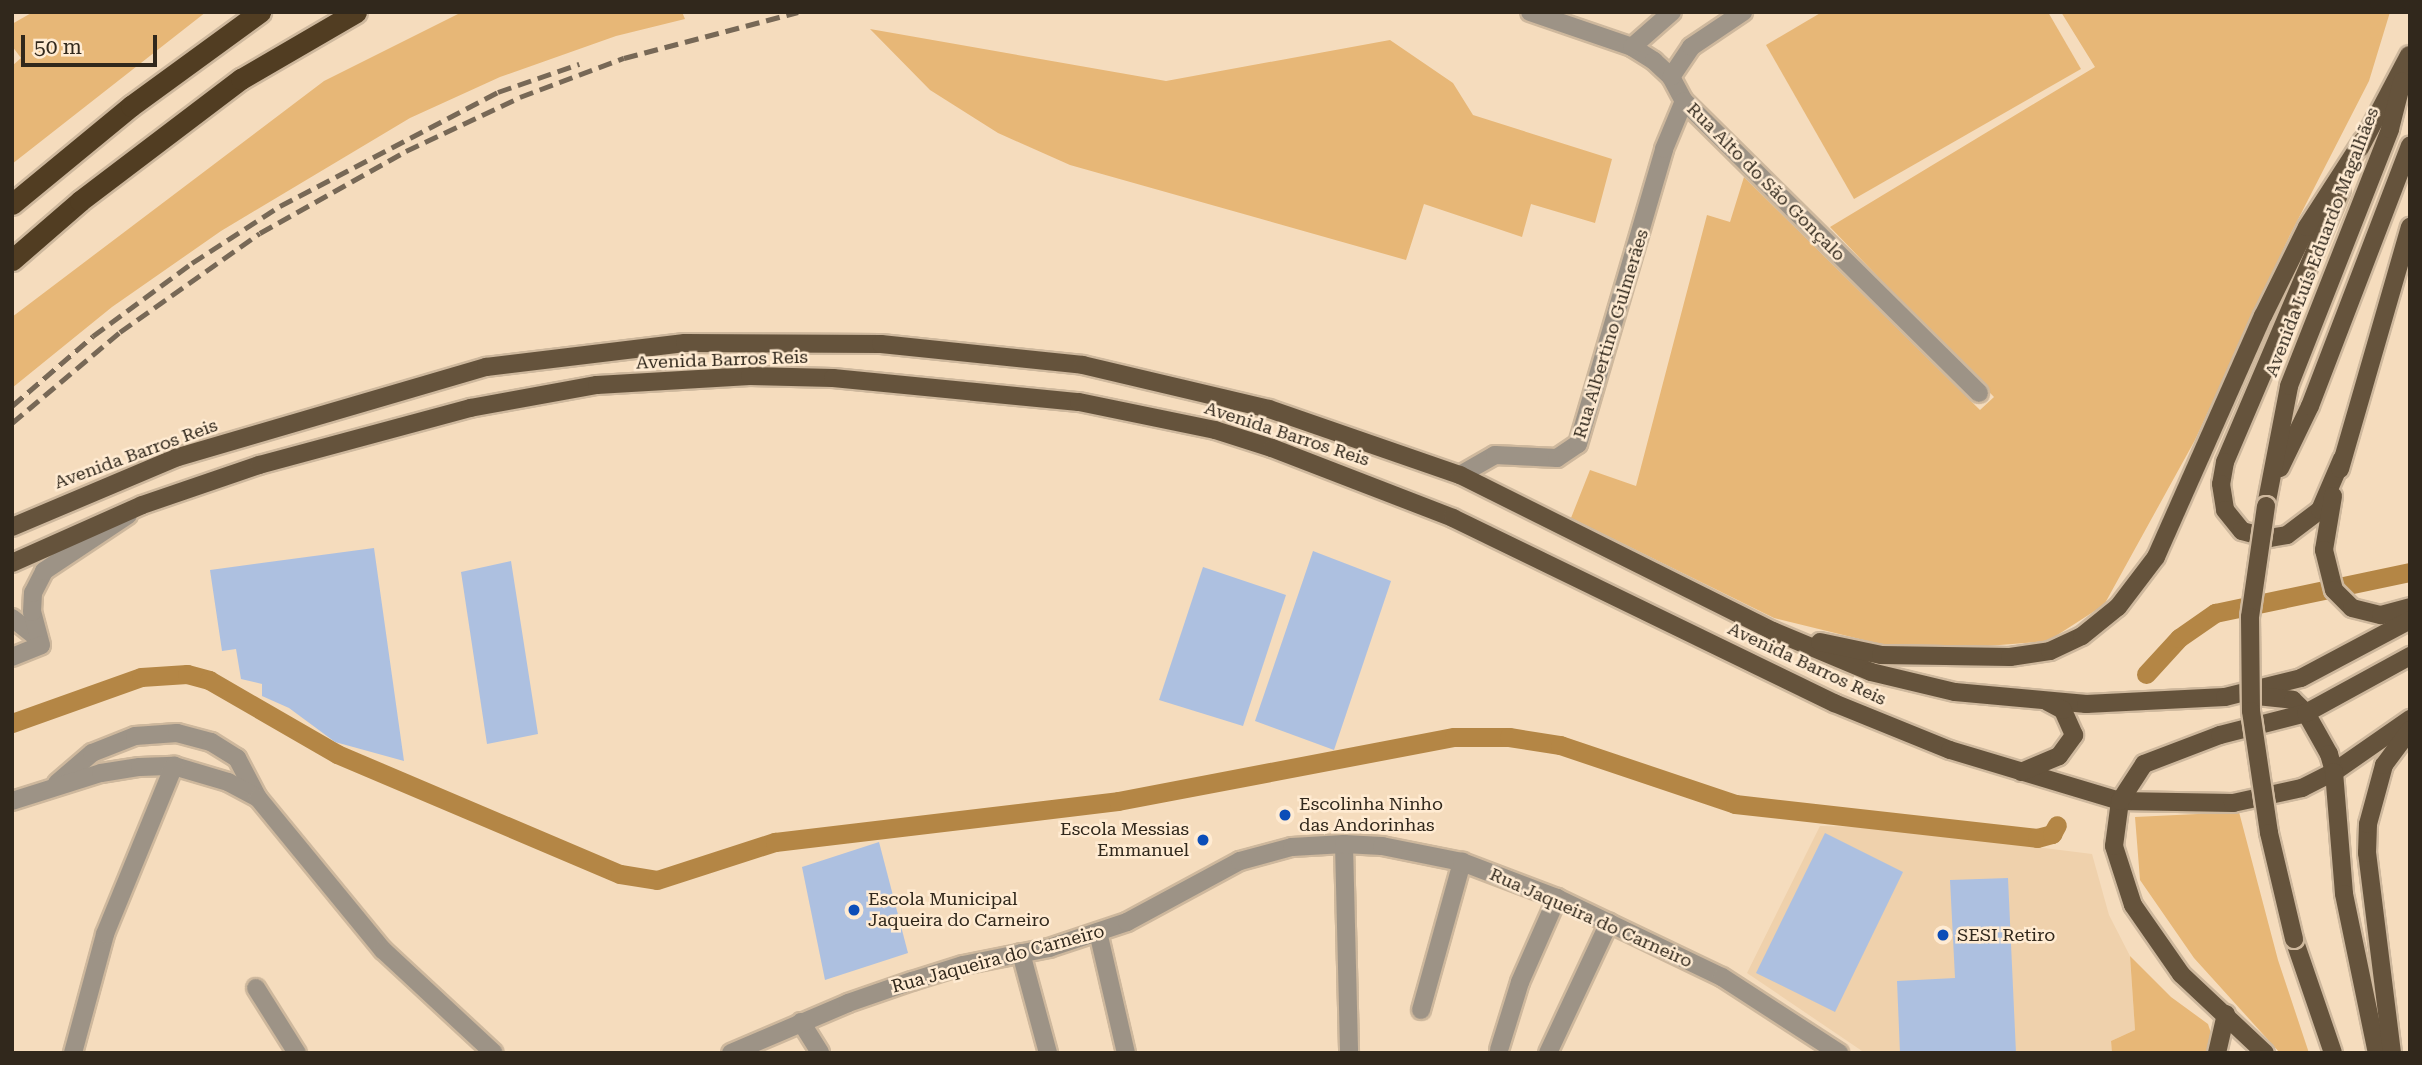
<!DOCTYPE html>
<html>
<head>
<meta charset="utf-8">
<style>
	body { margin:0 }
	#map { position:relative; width:2422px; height:1065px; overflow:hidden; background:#f5dcbd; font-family:"Roboto Serif",serif }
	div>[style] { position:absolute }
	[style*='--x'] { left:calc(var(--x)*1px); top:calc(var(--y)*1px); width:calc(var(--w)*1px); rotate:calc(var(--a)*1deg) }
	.built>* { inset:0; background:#efd1ac }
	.green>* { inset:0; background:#e7b777 }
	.canal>* { height:19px; margin:-9.5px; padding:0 9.5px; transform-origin:9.5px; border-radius:9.5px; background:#b48645 }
	.building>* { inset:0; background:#adc0e0 }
	.roads { filter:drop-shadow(2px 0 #ceb89d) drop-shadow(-2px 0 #ceb89d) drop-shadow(0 2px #ceb89d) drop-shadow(0 -2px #ceb89d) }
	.minor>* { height:18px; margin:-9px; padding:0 9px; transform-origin:9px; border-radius:9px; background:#9d9386 }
	.major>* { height:18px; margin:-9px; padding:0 9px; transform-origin:9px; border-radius:9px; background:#65533c }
	.highway>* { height:21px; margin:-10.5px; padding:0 10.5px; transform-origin:10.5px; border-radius:10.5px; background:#513d22 }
	.rail>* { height:5px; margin-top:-2.5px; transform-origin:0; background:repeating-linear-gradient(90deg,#776856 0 14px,transparent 0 21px) }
	.bridges { filter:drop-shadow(2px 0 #ceb89d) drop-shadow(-2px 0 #ceb89d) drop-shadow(0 2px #ceb89d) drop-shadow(0 -2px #ceb89d) }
	.major-bridge>* { height:18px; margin:-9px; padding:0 9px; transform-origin:9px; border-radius:9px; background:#65533c }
	.dots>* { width:19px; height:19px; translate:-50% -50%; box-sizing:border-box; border:4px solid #ffebd2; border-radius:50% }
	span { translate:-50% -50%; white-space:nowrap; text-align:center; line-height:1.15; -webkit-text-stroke:5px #ffebd2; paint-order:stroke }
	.street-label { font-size:18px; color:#31281c }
	.poi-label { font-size:18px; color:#31281c }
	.left { translate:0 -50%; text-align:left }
	.right { translate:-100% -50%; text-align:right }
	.frame { position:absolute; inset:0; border:14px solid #31281c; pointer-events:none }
	.scale { position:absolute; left:21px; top:35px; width:136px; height:32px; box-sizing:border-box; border:4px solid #31281c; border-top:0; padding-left:9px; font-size:21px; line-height:24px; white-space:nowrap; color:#31281c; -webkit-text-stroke:5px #ffebd2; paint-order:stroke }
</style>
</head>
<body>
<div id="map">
	<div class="built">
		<div style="clip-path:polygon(1820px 826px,1874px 827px,2092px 854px,2109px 915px,2130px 956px,2135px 1030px,2111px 1041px,2112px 1053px,1865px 1053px,1747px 973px)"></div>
	</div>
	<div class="green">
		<div style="clip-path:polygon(33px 12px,206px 12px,12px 164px,12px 66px,21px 58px,12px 46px,12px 24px)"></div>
		<div style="clip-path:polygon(462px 12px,682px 12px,685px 19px,616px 36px,500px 77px,410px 118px,221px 231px,112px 307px,12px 388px,12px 317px,324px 81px)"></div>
		<div style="clip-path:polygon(1822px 12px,2048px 12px,2081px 69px,1854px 199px,1766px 45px)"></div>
		<div style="clip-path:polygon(2061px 12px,2390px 12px,2369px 81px,2290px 235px,2195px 440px,2104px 605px,2048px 641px,1950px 649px,1884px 645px,1774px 618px,1571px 518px,1590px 470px,1636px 486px,1707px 215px,1730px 222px,1744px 177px,1980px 410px,1994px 397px,1830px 227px,2095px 67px)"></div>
		<div style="clip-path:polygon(870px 29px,1166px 81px,1390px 40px,1453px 83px,1473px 115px,1612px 159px,1595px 223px,1531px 204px,1522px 237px,1424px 204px,1406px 260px,1070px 165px,998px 133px,930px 90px)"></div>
		<div style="clip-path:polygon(2239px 812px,2278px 960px,2309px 1053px,2280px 1053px,2194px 958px,2140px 880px,2135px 817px)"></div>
		<div style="clip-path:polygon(2130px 956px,2171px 997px,2208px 1024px,2213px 1039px,2208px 1053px,2112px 1053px,2111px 1041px,2135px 1030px)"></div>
	</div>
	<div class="canal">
		<div style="--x:2146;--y:674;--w:49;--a:-47.5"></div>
		<div style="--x:2179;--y:638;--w:44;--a:-34.8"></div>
		<div style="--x:2215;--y:613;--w:199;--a:-11.9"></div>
		<div style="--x:12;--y:723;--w:137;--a:-19.6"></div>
		<div style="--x:141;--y:677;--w:46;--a:-3.7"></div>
		<div style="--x:187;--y:674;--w:23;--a:15"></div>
		<div style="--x:209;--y:680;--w:148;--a:30"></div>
		<div style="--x:337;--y:754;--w:307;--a:23"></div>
		<div style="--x:620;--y:874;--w:37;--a:9"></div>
		<div style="--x:657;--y:880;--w:124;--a:-17.9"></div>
		<div style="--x:775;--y:842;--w:345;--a:-6.8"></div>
		<div style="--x:1118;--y:801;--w:342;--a:-10.8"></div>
		<div style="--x:1454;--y:737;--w:55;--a:0"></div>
		<div style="--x:1509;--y:737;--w:52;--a:8.9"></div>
		<div style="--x:1560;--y:745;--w:185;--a:18.6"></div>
		<div style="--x:1735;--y:804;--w:304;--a:6.4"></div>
		<div style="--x:2037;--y:838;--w:16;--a:-15"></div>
		<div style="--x:2052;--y:834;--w:10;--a:-61"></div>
	</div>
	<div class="building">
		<div style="clip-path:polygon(374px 548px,404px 761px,335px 742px,289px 708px,262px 696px,262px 684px,241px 679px,236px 649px,222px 651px,210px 570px)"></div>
		<div style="clip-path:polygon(1313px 551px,1391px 581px,1334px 750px,1255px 721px)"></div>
		<div style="clip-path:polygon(511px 561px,538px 734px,487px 744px,461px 572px)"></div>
		<div style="clip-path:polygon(1203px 567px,1286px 595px,1243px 726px,1159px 700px)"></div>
		<div style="clip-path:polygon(1825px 833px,1903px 872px,1835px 1012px,1756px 973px)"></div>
		<div style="clip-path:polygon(879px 842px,908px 953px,825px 980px,802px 867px)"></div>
		<div style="clip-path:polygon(2008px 878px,2016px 1053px,1900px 1053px,1897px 981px,1955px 978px,1950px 880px)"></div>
	</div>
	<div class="roads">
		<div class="minor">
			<div style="--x:1530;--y:12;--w:108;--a:18.9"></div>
			<div style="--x:1632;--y:47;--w:26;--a:32"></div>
			<div style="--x:1654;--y:61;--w:23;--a:43"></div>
			<div style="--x:1671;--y:77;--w:27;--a:62"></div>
			<div style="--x:1684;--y:101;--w:415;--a:44.7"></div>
			<div style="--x:1632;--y:47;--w:53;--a:-41.2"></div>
			<div style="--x:1671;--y:77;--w:36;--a:-56"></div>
			<div style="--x:1691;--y:47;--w:63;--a:-33.9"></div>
			<div style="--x:1460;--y:475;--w:40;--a:-29.7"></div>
			<div style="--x:1495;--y:455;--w:62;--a:2.8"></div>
			<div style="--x:1557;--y:458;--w:25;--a:-34"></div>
			<div style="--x:1578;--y:444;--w:307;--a:-73.7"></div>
			<div style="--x:1664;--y:149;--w:52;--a:-67.4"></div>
			<div style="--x:12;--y:618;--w:31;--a:38"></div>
			<div style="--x:41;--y:645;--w:34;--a:-105"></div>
			<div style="--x:32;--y:612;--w:19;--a:-87"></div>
			<div style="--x:33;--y:593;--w:25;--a:-63"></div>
			<div style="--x:44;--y:571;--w:101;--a:-33.7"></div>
			<div style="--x:12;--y:657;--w:31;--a:-22"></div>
			<div style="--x:57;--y:783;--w:46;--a:-40.6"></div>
			<div style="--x:92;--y:753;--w:46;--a:-21.6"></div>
			<div style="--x:135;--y:736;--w:42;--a:-4.1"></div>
			<div style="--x:177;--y:733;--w:35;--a:15"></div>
			<div style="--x:211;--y:742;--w:31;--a:32"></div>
			<div style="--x:237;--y:758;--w:45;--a:62.3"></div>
			<div style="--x:12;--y:801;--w:93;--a:-17.5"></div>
			<div style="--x:101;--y:773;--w:39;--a:-9"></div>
			<div style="--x:140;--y:767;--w:34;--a:-2"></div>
			<div style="--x:174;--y:766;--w:56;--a:16.5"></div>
			<div style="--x:228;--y:782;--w:34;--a:28"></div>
			<div style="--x:258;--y:798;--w:197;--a:50.6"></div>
			<div style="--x:383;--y:950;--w:151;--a:42.9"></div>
			<div style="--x:1344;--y:844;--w:209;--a:88.6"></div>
			<div style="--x:1098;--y:932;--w:124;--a:77"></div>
			<div style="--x:1021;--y:953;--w:104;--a:74.9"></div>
			<div style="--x:256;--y:988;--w:77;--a:57.8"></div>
			<div style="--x:1421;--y:1010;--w:154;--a:-74.5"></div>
			<div style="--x:801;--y:1022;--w:36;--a:58"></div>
			<div style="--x:1499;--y:1050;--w:71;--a:-72.8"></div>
			<div style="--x:1520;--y:982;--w:92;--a:-66.2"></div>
			<div style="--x:73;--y:1053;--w:123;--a:-74.9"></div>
			<div style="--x:105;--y:934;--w:182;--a:-67.7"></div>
			<div style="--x:731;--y:1053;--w:127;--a:-23.1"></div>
			<div style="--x:848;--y:1003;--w:68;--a:-19"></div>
			<div style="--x:912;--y:981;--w:53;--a:-17.4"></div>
			<div style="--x:963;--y:965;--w:88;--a:-11.2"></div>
			<div style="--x:1049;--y:948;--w:82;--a:-18.4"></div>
			<div style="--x:1127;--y:922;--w:128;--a:-28.4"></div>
			<div style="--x:1240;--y:861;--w:54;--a:-15.1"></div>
			<div style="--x:1292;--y:847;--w:52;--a:-3.3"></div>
			<div style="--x:1344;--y:844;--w:38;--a:3"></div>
			<div style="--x:1382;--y:846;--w:82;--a:11.3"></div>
			<div style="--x:1462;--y:862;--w:102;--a:20.8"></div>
			<div style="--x:1557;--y:898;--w:183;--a:25.6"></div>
			<div style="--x:1722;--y:977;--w:140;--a:33"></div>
			<div style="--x:1548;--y:1053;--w:144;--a:-64.9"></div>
		</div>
		<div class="major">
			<div style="--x:2360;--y:148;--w:105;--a:-62.2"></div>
			<div style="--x:2341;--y:190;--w:296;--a:113.1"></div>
			<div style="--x:2225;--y:462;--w:22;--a:100"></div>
			<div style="--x:2221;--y:484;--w:26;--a:81"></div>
			<div style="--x:2225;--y:510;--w:27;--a:51"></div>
			<div style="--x:2242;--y:531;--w:28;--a:15"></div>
			<div style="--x:2269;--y:538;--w:18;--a:-9"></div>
			<div style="--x:2287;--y:535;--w:41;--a:-37.1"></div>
			<div style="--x:2320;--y:510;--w:56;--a:-66.7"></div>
			<div style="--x:2280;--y:468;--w:69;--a:-64.2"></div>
			<div style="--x:2310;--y:406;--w:279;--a:-69"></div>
			<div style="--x:2340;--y:469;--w:252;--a:-73.9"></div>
			<div style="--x:2333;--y:496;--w:55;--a:99.5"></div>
			<div style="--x:2324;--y:550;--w:41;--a:76"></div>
			<div style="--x:2334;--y:590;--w:25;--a:45"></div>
			<div style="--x:2352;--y:608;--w:30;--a:14"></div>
			<div style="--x:2381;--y:615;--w:30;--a:-15"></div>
			<div style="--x:2266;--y:506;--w:122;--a:-79.1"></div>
			<div style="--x:2289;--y:386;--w:276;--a:-68.5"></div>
			<div style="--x:2390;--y:129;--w:49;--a:-75.7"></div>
			<div style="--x:12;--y:527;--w:180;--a:-22.9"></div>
			<div style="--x:178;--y:457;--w:321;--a:-16.3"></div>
			<div style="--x:486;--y:367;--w:200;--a:-6.9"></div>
			<div style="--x:685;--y:343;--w:196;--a:0.3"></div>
			<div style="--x:881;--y:344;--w:203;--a:5.9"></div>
			<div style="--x:1083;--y:365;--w:191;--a:13.3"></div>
			<div style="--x:1269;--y:409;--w:202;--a:19.1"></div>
			<div style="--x:1460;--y:475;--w:350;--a:26.5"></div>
			<div style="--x:1773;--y:631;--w:106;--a:22.7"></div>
			<div style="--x:1871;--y:672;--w:86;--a:13.4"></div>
			<div style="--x:1955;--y:692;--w:132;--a:5.2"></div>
			<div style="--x:2086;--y:704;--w:139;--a:-2.9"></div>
			<div style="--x:2225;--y:697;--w:78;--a:-14"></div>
			<div style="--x:2301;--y:678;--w:123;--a:-28"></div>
			<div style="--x:12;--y:563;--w:142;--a:-24"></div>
			<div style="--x:142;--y:505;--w:124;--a:-18.9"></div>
			<div style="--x:259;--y:465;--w:219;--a:-15.1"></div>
			<div style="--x:470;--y:408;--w:129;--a:-10.3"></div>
			<div style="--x:597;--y:385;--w:153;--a:-3.4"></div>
			<div style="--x:750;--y:376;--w:83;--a:1.4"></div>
			<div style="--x:833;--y:378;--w:247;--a:5.6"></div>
			<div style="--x:1079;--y:402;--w:139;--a:11.6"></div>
			<div style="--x:1215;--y:430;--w:60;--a:17.5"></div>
			<div style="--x:1272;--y:448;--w:194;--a:21.1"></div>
			<div style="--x:1453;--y:518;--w:424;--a:25.9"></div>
			<div style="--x:1834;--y:703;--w:125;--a:22.1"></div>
			<div style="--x:1950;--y:750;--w:177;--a:16.7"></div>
			<div style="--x:2120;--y:801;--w:113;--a:1"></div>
			<div style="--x:2233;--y:803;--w:71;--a:-12.3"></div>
			<div style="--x:2302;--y:788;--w:36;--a:-27"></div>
			<div style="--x:2334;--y:772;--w:93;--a:-34.9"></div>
			<div style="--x:1820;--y:642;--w:62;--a:12"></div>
			<div style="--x:1881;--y:655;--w:129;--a:0.9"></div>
			<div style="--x:2010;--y:657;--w:40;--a:-8.5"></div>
			<div style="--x:2050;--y:651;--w:35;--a:-25"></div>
			<div style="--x:2082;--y:636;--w:46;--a:-38.9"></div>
			<div style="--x:2118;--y:607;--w:63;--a:-52.8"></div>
			<div style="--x:2156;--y:557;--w:264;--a:-66.1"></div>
			<div style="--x:2263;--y:316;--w:99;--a:-63.7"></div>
			<div style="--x:2307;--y:227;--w:103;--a:-57.2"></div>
			<div style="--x:2257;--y:696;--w:36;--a:6"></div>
			<div style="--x:2293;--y:700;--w:18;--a:45"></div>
			<div style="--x:2306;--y:713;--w:47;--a:60.7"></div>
			<div style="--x:2329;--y:754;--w:19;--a:74"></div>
			<div style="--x:2334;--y:772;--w:122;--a:85.3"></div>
			<div style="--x:2344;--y:894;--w:162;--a:78.3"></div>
			<div style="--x:2021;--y:772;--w:41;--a:-22.8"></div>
			<div style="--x:2059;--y:756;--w:26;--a:-54"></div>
			<div style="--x:2074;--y:735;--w:27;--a:-114"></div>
			<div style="--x:2063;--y:710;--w:17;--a:-152"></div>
			<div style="--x:2294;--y:939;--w:120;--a:71.1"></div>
			<div style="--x:2217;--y:1053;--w:40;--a:-77"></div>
			<div style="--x:2265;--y:1053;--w:115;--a:-136.8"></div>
			<div style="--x:2181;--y:974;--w:84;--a:-124.8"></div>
			<div style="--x:2133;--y:905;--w:62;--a:-107.9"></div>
			<div style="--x:2114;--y:846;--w:45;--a:-82.4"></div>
			<div style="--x:2120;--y:801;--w:44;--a:-57"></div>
			<div style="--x:2144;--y:764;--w:81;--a:-20.9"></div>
			<div style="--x:2220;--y:735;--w:89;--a:-14.3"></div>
			<div style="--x:2306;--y:713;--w:119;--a:-28.7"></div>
			<div style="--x:2392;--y:1053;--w:202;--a:-97.1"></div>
			<div style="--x:2367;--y:853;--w:29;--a:-88"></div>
			<div style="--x:2368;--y:824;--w:61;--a:-74.8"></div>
			<div style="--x:2384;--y:765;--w:44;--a:-53.4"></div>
		</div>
		<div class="highway">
			<div style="--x:12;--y:204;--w:154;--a:-39.5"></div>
			<div style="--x:131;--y:106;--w:160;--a:-36.1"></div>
			<div style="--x:12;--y:260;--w:90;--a:-40.9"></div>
			<div style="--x:80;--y:201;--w:202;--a:-37.2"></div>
			<div style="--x:241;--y:79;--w:133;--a:-30.2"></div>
		</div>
	</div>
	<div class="rail">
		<div style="--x:12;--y:406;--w:107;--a:-40.8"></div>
		<div style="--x:93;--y:336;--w:123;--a:-36.4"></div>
		<div style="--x:192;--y:263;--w:105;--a:-32.9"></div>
		<div style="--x:280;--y:206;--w:246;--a:-27.6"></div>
		<div style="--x:498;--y:92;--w:86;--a:-19.1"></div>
		<div style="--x:12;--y:423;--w:141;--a:-40.1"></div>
		<div style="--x:120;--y:332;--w:171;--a:-35.3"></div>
		<div style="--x:260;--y:233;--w:167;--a:-29.3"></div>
		<div style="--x:406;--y:151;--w:126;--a:-25.3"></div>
		<div style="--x:520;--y:97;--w:111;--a:-20.6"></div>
		<div style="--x:624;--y:58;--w:180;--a:-14.8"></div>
	</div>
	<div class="bridges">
		<div class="major-bridge">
			<div style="--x:2266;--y:506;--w:112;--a:98.2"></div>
			<div style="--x:2250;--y:617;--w:94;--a:89.4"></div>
			<div style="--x:2251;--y:711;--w:123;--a:81.6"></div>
			<div style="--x:2269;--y:833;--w:109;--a:76.7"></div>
		</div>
	</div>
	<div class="dots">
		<div style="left:1285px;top:815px;background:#0b4db8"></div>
		<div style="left:1203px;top:840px;background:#0b4db8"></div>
		<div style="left:854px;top:910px;background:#0b4db8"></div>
		<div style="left:1943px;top:935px;background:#0b4db8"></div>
	</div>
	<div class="street-label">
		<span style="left:1766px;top:182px;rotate:45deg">Rua Alto do São Gonçalo</span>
		<span style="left:2322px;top:242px;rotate:-69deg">Avenida Luís Eduardo Magalhães</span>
		<span style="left:1611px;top:334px;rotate:-73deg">Rua Albertino Gulmerães</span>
		<span style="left:722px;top:360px;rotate:-2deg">Avenida Barros Reis</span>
		<span style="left:1287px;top:434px;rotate:18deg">Avenida Barros Reis</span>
		<span style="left:136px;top:454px;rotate:-20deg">Avenida Barros Reis</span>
		<span style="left:1807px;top:664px;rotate:25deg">Avenida Barros Reis</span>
		<span style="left:1591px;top:918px;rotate:24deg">Rua Jaqueira do Carneiro</span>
		<span style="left:998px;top:959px;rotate:-15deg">Rua Jaqueira do Carneiro</span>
	</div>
	<div class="poi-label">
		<span class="left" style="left:1299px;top:815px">Escolinha Ninho<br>das Andorinhas</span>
		<span class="right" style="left:1189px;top:840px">Escola Messias<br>Emmanuel</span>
		<span class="left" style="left:868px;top:910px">Escola Municipal<br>Jaqueira do Carneiro</span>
		<span class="left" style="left:1957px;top:935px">SESI Retiro</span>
	</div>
	<div class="frame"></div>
	<div class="scale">50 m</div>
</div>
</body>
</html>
